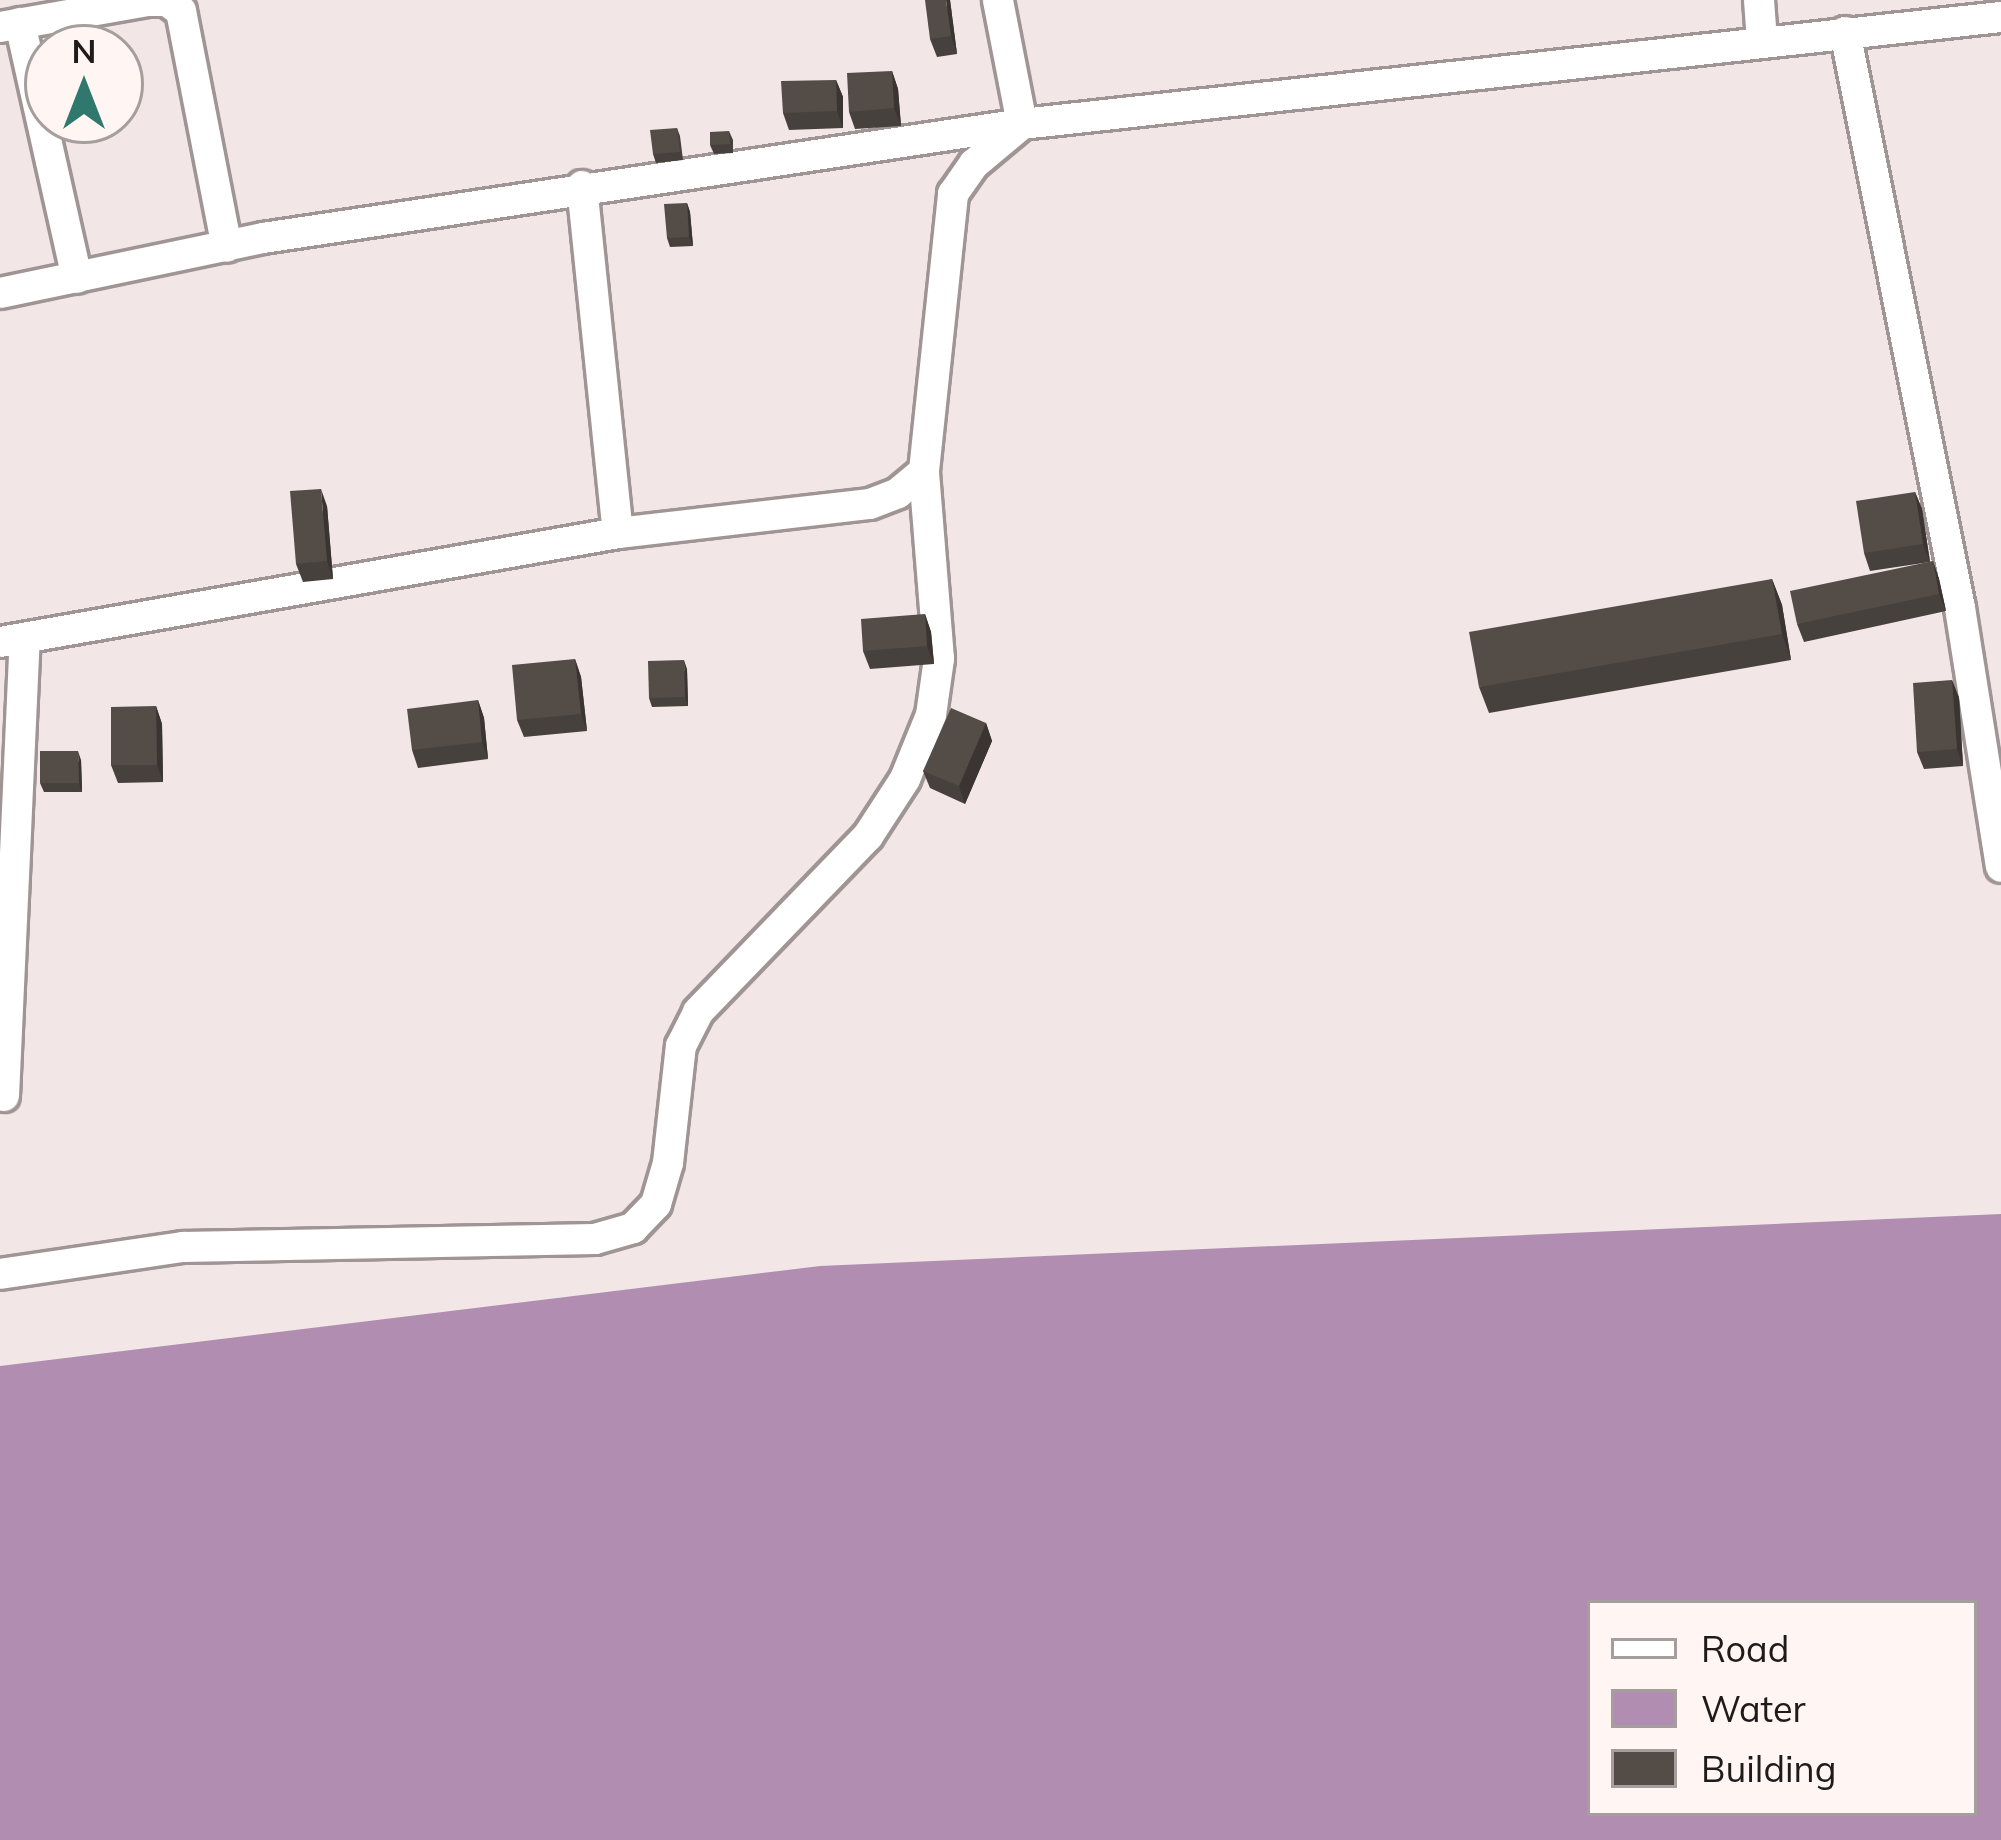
<!DOCTYPE html>
<html>
<head>
<meta charset="utf-8">
<style>
	body { margin:0 }
	#map { position:relative; width:2001px; height:1840px; overflow:hidden; background:#f2e7e6; font-family:Mulish,sans-serif }
	div>[style] { position:absolute }
	[style*='--x'] { left:calc(var(--x)*1px); top:calc(var(--y)*1px); width:calc(var(--w)*1px); rotate:calc(var(--a)*1deg) }
	.water>* { inset:0; background:#b18eb1 }
	.roads { filter:drop-shadow(3px 0 #9f9594) drop-shadow(-3px 0 #9f9594) drop-shadow(0 3px #9f9594) drop-shadow(0 -3px #9f9594) }
	.minor>* { height:30px; margin:-15px; padding:0 15px; transform-origin:15px; border-radius:15px; background:#fff }
	.wall>* { inset:0; background:#47413d }
	.shaded-wall>* { inset:0; background:#3a3532 }
	.building>* { inset:0; background:#534c47 }
	span { translate:-50% -50%; white-space:nowrap; text-align:center; line-height:1.15; -webkit-text-stroke:12px #fff5f3; paint-order:stroke }
	.legend { position:absolute; left:1587px; top:1600px; width:390px; height:216px; box-sizing:border-box; background:#fff5f3; border:3px solid #a59e9c; margin:0; padding:15px 21px; list-style:none; font-size:36px; color:#1e1b1a }
	.legend li { display:flex; align-items:center; gap:24px; height:60px }
	.legend b { width:60px; border:3px solid #a59e9c }
	.north { position:absolute; left:24px; top:24px; width:120px; height:120px; box-sizing:border-box; background:#fff5f3; border:3px solid #a59e9c; border-radius:50%; rotate:0deg; font-size:33px; font-weight:700; line-height:48px; text-align:center; color:#1e1b1a }
	.north::after { content:''; display:block; margin:auto; width:42px; height:54px; background:#30776e; clip-path:polygon(50% 0,100% 100%,50% 72%,0 100%) }
</style>
</head>
<body>
<div id="map">
	<div class="water">
		<div style="clip-path:polygon(evenodd,2001px 1214px,2001px 1840px,0 1840px,0 1366px,820px 1266px,2001px 1214px,1590px 1603px,1974px 1603px,1974px 1813px,1590px 1813px,1590px 1603px)"></div>
	</div>
	<div class="roads">
		<div class="minor">
			<div style="--x:1759;--y:0;--w:41;--a:85.8"></div>
			<div style="--x:20;--y:23;--w:261;--a:77.4"></div>
			<div style="--x:0;--y:27;--w:150;--a:-10"></div>
			<div style="--x:148;--y:1;--w:19;--a:0"></div>
			<div style="--x:167;--y:1;--w:17;--a:36"></div>
			<div style="--x:181;--y:11;--w:240;--a:79"></div>
			<div style="--x:1845;--y:32;--w:587;--a:78.71"></div>
			<div style="--x:1960;--y:608;--w:262;--a:81"></div>
			<div style="--x:582;--y:186;--w:349;--a:84.1"></div>
			<div style="--x:0;--y:293;--w:269;--a:-11.8"></div>
			<div style="--x:263;--y:238;--w:768;--a:-8.54"></div>
			<div style="--x:1022;--y:124;--w:126;--a:-101"></div>
			<div style="--x:0;--y:642;--w:628;--a:-10"></div>
			<div style="--x:618;--y:533;--w:254;--a:-6.6"></div>
			<div style="--x:870;--y:504;--w:30;--a:-21"></div>
			<div style="--x:898;--y:493;--w:34;--a:-40"></div>
			<div style="--x:924;--y:471;--w:279;--a:-84"></div>
			<div style="--x:953;--y:194;--w:37;--a:-55"></div>
			<div style="--x:974;--y:164;--w:62;--a:-39.8"></div>
			<div style="--x:1022;--y:124;--w:985;--a:-6.24"></div>
			<div style="--x:4;--y:1096;--w:458;--a:-87.4"></div>
			<div style="--x:0;--y:1274;--w:185;--a:-8.4"></div>
			<div style="--x:183;--y:1247;--w:412;--a:-1.1"></div>
			<div style="--x:595;--y:1239;--w:40;--a:-16"></div>
			<div style="--x:633;--y:1228;--w:33;--a:-46"></div>
			<div style="--x:656;--y:1204;--w:43;--a:-73.7"></div>
			<div style="--x:668;--y:1163;--w:118;--a:-83.7"></div>
			<div style="--x:681;--y:1046;--w:38;--a:-63"></div>
			<div style="--x:698;--y:1012;--w:245;--a:-46"></div>
			<div style="--x:868;--y:836;--w:68;--a:-57"></div>
			<div style="--x:905;--y:779;--w:69;--a:-67.9"></div>
			<div style="--x:931;--y:715;--w:57;--a:-81.9"></div>
			<div style="--x:939;--y:659;--w:189;--a:-94.6"></div>
		</div>
	</div>
	<div class="wall">
		<div style="clip-path:polygon(950px 0,957px 54px,937px 57px,930px 39px)"></div>
		<div style="clip-path:polygon(892px 71px,898px 89px,901px 126px,855px 129px,849px 112px)"></div>
		<div style="clip-path:polygon(836px 80px,843px 97px,843px 128px,789px 130px,783px 113px)"></div>
		<div style="clip-path:polygon(677px 128px,680px 136px,683px 160px,656px 163px,653px 154px)"></div>
		<div style="clip-path:polygon(729px 131px,733px 140px,733px 153px,714px 154px,710px 145px)"></div>
		<div style="clip-path:polygon(687px 203px,690px 212px,693px 246px,670px 247px,667px 238px)"></div>
		<div style="clip-path:polygon(1915px 492px,1922px 509px,1930px 562px,1870px 571px,1864px 553px)"></div>
		<div style="clip-path:polygon(327px 506px,333px 579px,303px 582px,296px 564px)"></div>
		<div style="clip-path:polygon(1933px 561px,1939px 579px,1946px 611px,1804px 642px,1797px 624px)"></div>
		<div style="clip-path:polygon(1772px 579px,1782px 605px,1791px 660px,1489px 713px,1479px 687px)"></div>
		<div style="clip-path:polygon(925px 614px,931px 632px,934px 664px,870px 669px,863px 651px)"></div>
		<div style="clip-path:polygon(575px 659px,581px 677px,587px 731px,524px 737px,517px 720px)"></div>
		<div style="clip-path:polygon(687px 669px,688px 706px,652px 707px,649px 698px)"></div>
		<div style="clip-path:polygon(1952px 680px,1959px 698px,1963px 766px,1924px 769px,1917px 752px)"></div>
		<div style="clip-path:polygon(478px 700px,484px 718px,488px 759px,418px 768px,412px 750px)"></div>
		<div style="clip-path:polygon(156px 706px,162px 724px,163px 782px,118px 783px,111px 765px)"></div>
		<div style="clip-path:polygon(986px 723px,992px 741px,965px 804px,930px 788px,923px 771px)"></div>
		<div style="clip-path:polygon(81px 760px,82px 792px,44px 792px,40px 783px)"></div>
	</div>
	<div class="shaded-wall">
		<div style="clip-path:polygon(946px 0,950px 0,957px 54px,951px 36px)"></div>
		<div style="clip-path:polygon(892px 71px,898px 89px,901px 126px,894px 108px)"></div>
		<div style="clip-path:polygon(836px 80px,843px 97px,843px 128px,837px 111px)"></div>
		<div style="clip-path:polygon(687px 203px,690px 212px,693px 246px,689px 237px)"></div>
		<div style="clip-path:polygon(321px 489px,327px 506px,333px 579px,327px 561px)"></div>
		<div style="clip-path:polygon(1915px 492px,1922px 509px,1930px 562px,1923px 544px)"></div>
		<div style="clip-path:polygon(1933px 561px,1939px 579px,1946px 611px,1939px 594px)"></div>
		<div style="clip-path:polygon(1772px 579px,1782px 605px,1791px 660px,1782px 634px)"></div>
		<div style="clip-path:polygon(925px 614px,931px 632px,934px 664px,927px 646px)"></div>
		<div style="clip-path:polygon(575px 659px,581px 677px,587px 731px,581px 714px)"></div>
		<div style="clip-path:polygon(684px 660px,687px 669px,688px 706px,685px 697px)"></div>
		<div style="clip-path:polygon(1952px 680px,1959px 698px,1963px 766px,1957px 749px)"></div>
		<div style="clip-path:polygon(478px 700px,484px 718px,488px 759px,482px 742px)"></div>
		<div style="clip-path:polygon(156px 706px,162px 724px,163px 782px,157px 765px)"></div>
		<div style="clip-path:polygon(986px 723px,992px 741px,965px 804px,959px 786px)"></div>
		<div style="clip-path:polygon(78px 751px,81px 760px,82px 792px,79px 783px)"></div>
	</div>
	<div class="building">
		<div style="clip-path:polygon(925px 0,946px 0,951px 36px,930px 39px)"></div>
		<div style="clip-path:polygon(892px 71px,894px 108px,849px 112px,847px 73px)"></div>
		<div style="clip-path:polygon(836px 80px,837px 111px,783px 113px,781px 81px)"></div>
		<div style="clip-path:polygon(677px 128px,680px 152px,653px 154px,650px 130px)"></div>
		<div style="clip-path:polygon(729px 131px,730px 144px,710px 145px,710px 132px)"></div>
		<div style="clip-path:polygon(687px 203px,689px 237px,667px 238px,664px 204px)"></div>
		<div style="clip-path:polygon(321px 489px,327px 561px,296px 564px,290px 491px)"></div>
		<div style="clip-path:polygon(1915px 492px,1923px 544px,1864px 553px,1856px 501px)"></div>
		<div style="clip-path:polygon(1933px 561px,1939px 594px,1797px 624px,1790px 591px)"></div>
		<div style="clip-path:polygon(1772px 579px,1782px 634px,1479px 687px,1469px 632px)"></div>
		<div style="clip-path:polygon(925px 614px,927px 646px,863px 651px,861px 619px)"></div>
		<div style="clip-path:polygon(575px 659px,581px 714px,517px 720px,512px 665px)"></div>
		<div style="clip-path:polygon(684px 660px,685px 697px,649px 698px,648px 661px)"></div>
		<div style="clip-path:polygon(1952px 680px,1957px 749px,1917px 752px,1913px 683px)"></div>
		<div style="clip-path:polygon(478px 700px,482px 742px,412px 750px,407px 709px)"></div>
		<div style="clip-path:polygon(156px 706px,157px 765px,111px 765px,111px 707px)"></div>
		<div style="clip-path:polygon(951px 708px,986px 723px,959px 786px,923px 771px)"></div>
		<div style="clip-path:polygon(40px 751px,78px 751px,79px 783px,40px 783px)"></div>
	</div>
	<ul class="legend">
	<li><b style="height:15px;background:#fff"></b>Road</li>
	<li><b style="height:33px;background:#b18eb1"></b>Water</li>
	<li><b style="height:33px;background:#534c47"></b>Building</li>
	</ul>
	<div class="north">N</div>
</div>
</body>
</html>
